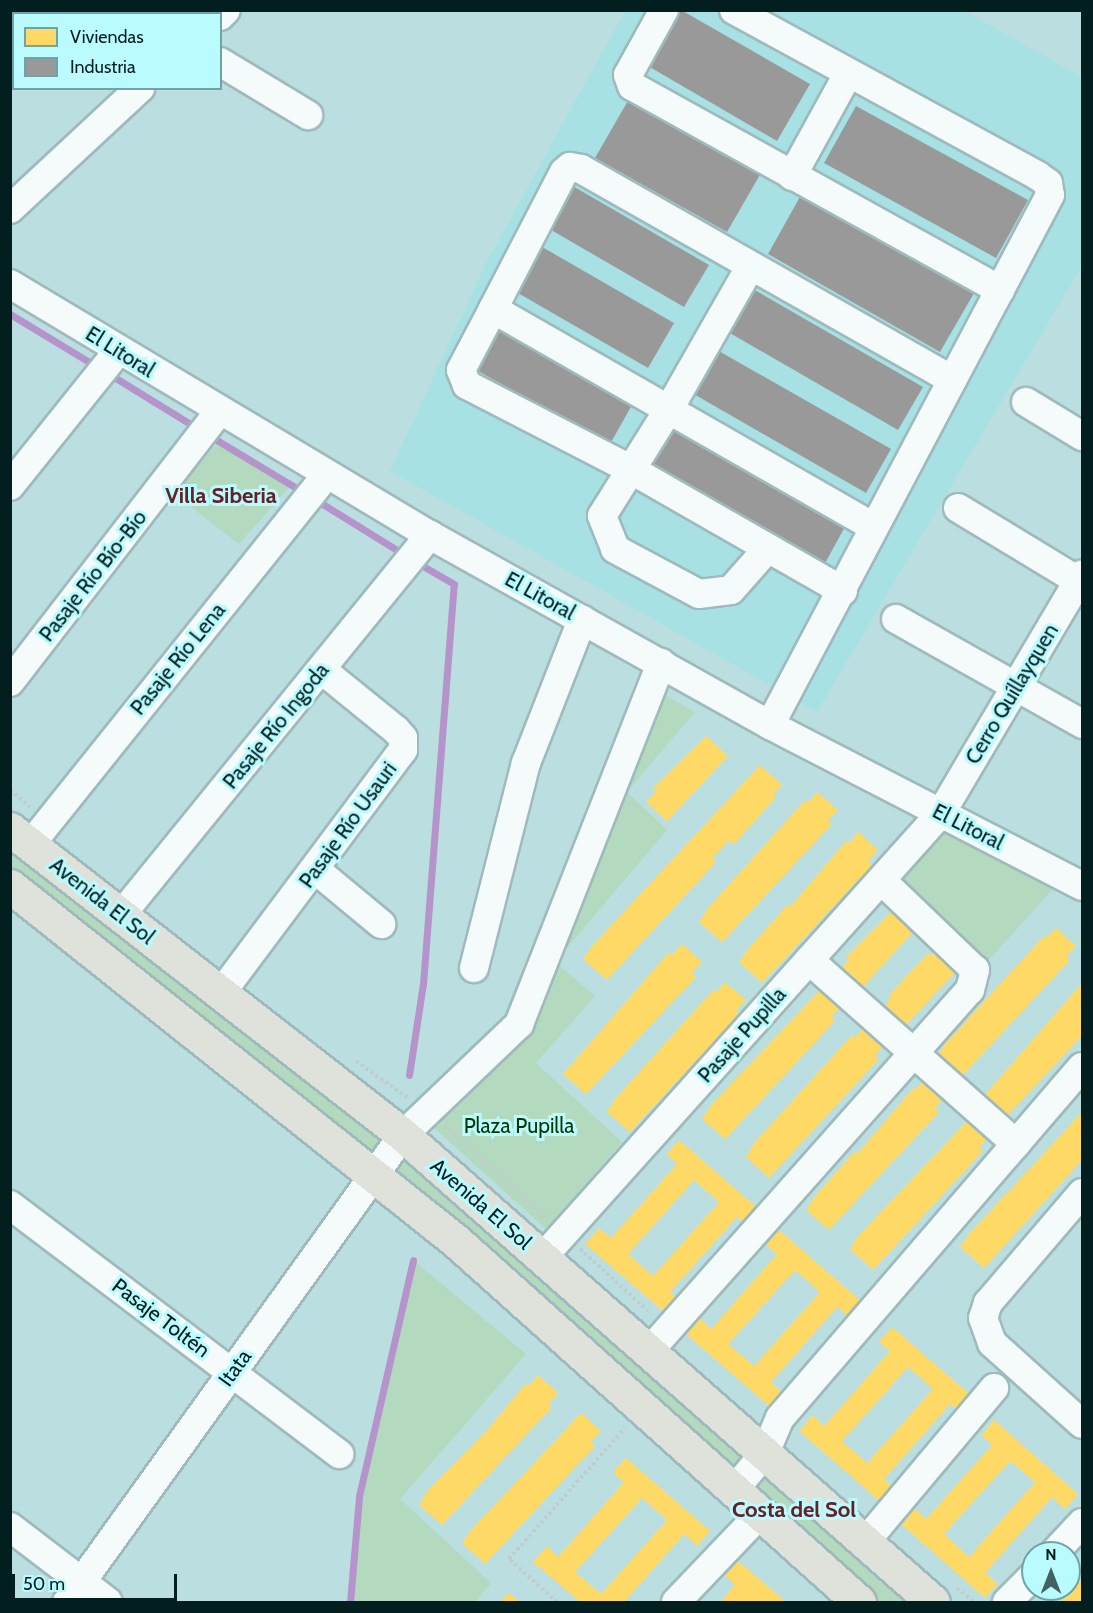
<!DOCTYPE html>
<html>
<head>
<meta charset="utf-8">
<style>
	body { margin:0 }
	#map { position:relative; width:1093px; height:1613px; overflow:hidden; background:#bbdfe1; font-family:Cabin,sans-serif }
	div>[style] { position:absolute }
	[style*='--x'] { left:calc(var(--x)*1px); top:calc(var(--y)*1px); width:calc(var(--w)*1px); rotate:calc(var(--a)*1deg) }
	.built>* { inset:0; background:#a7e1e4 }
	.green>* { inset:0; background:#b3d9bf }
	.homes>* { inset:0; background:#ffd966 }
	.industry>* { inset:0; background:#999 }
	.stream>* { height:7px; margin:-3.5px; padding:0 3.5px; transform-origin:3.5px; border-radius:3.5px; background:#b593cb }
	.path>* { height:4px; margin-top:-2px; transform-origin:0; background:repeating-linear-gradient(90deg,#c1cccd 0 3px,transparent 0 6px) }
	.roads { filter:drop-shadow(2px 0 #9ebabc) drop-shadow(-2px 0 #9ebabc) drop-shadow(0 2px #9ebabc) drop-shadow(0 -2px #9ebabc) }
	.minor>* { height:28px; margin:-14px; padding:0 14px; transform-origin:14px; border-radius:14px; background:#f5fafa }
	.major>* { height:33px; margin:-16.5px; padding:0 16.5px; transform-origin:16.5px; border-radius:16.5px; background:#dfe1db }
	span { translate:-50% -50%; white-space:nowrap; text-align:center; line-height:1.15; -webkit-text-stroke:6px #b9fbfe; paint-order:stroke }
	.street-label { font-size:21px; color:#031e1f }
	.park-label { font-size:21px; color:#0a3700 }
	.neighbourhood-label { font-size:22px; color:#672126; font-weight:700 }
	.frame { position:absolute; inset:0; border:12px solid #031e1f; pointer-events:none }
	.legend { position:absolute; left:12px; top:12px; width:210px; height:78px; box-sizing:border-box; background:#b9fbfe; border:2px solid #70a3a5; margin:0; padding:8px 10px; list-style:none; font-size:18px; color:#031e1f }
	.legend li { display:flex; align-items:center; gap:12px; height:30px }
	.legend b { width:30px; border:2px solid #70a3a5 }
	.north { position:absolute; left:1021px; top:1541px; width:60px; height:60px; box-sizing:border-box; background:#b9fbfe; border:2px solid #70a3a5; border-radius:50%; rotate:0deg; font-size:16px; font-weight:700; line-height:24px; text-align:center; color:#031e1f }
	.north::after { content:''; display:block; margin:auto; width:21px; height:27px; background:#436263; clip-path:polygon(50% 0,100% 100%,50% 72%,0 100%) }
	.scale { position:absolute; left:12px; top:1574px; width:165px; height:27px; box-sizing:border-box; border:3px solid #031e1f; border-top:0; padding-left:8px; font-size:18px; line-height:21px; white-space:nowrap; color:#031e1f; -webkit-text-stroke:4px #b9fbfe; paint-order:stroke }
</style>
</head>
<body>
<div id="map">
	<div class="built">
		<div style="clip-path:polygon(625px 11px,965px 11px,1082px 77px,1082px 266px,817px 712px,390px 471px,486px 263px)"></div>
	</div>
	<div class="green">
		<div style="clip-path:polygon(220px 440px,292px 484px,239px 544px,174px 494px)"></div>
		<div style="clip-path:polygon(640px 681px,695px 712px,627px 792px,667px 830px,555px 962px,595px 996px,536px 1063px,622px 1142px,546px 1229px,433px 1127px,490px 1050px)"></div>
		<div style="clip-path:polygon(946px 831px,1054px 888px,985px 964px,900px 882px)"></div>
		<div style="clip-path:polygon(10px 833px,379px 1119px,921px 1602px,873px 1602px,11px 879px)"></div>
		<div style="clip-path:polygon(413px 1260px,526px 1354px,400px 1499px,491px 1583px,475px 1602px,350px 1602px,359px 1496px)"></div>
	</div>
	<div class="homes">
		<div style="clip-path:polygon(706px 736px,728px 756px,667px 821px,646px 802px,656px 791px,653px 788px)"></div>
		<div style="clip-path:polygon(760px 765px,782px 785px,773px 794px,776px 797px,734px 844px,729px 840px,712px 858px,716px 862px,607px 980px,583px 959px,592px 946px)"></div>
		<div style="clip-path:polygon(817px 792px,838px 810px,828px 821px,832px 824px,722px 942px,699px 922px,707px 909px,805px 800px,808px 802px)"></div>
		<div style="clip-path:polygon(858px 832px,878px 850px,868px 861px,872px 865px,762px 983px,739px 962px,748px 949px,788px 904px,790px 907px,846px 841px,849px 843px)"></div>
		<div style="clip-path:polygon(899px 904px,920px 924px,860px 990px,839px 970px,849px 960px,846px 957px)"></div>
		<div style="clip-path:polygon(1056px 928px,1076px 946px,1066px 956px,1070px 960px,960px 1078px,937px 1057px,945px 1044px,1044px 936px,1046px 938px)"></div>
		<div style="clip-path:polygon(682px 944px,702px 962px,692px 973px,696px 977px,586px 1094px,563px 1074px,669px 952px,672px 955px)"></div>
		<div style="clip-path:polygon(941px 945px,963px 964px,902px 1029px,881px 1010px,891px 999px,888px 996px,928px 953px,931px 955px)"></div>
		<div style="clip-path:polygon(725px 982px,746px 1000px,736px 1011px,739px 1014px,630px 1132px,607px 1112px,615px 1099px,713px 990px,716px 992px)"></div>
		<div style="clip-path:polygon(1082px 983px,1082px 1036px,1005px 1118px,982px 1098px)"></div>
		<div style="clip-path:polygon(821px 989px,841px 1007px,831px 1017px,835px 1021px,725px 1139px,702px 1119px,711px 1105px)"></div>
		<div style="clip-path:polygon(864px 1027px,884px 1045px,875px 1056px,879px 1059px,769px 1178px,746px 1157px,754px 1143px,852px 1035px,855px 1038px)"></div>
		<div style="clip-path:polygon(925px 1079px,945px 1097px,935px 1108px,939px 1112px,829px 1230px,806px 1210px,815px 1196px,855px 1151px,857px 1154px,913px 1088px,915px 1090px)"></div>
		<div style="clip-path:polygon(1082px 1112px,1082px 1160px,984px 1268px,960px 1247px,969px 1234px)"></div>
		<div style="clip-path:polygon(969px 1119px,989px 1137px,979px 1148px,983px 1151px,873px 1270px,850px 1249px,858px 1236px)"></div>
		<div style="clip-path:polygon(evenodd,679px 1140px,763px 1213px,750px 1228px,737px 1217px,670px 1292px,682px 1303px,670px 1317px,585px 1244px,599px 1228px,611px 1238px,677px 1164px,666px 1154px,679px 1140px,694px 1180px,719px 1202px,653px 1276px,628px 1254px,694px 1180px)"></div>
		<div style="clip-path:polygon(evenodd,779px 1230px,863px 1303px,850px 1318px,837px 1307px,771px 1382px,783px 1393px,770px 1407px,686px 1334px,700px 1318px,711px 1329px,777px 1254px,766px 1245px,779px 1230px,795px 1270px,820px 1292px,754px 1366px,728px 1344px,795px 1270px)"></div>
		<div style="clip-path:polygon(evenodd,892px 1327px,976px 1400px,963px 1415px,950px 1404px,884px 1479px,896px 1490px,883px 1504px,799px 1431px,813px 1415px,824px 1426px,890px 1351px,879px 1342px,892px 1327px,908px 1367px,933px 1389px,867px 1463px,842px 1441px,908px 1367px)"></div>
		<div style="clip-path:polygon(538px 1375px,558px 1393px,548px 1404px,552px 1407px,442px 1525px,419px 1505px,427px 1491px,488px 1429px,526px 1383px,528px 1386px)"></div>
		<div style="clip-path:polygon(581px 1413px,601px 1431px,591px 1442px,595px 1446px,485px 1564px,462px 1543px,471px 1530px)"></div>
		<div style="clip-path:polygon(evenodd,994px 1420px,1078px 1494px,1065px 1509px,1052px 1497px,985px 1573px,998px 1584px,985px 1598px,901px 1524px,915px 1509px,926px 1519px,992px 1445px,981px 1435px,994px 1420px,1010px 1461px,1035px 1482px,969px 1557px,944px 1534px,1010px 1461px)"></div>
		<div style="clip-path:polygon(evenodd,626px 1458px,710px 1531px,697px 1546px,684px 1534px,624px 1602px,580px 1602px,533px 1562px,547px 1546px,558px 1557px,624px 1482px,613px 1472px,626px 1458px,642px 1498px,667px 1520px,601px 1594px,575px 1572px,642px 1498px)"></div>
		<div style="clip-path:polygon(738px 1561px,786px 1602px,720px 1602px,735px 1585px,725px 1575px)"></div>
		<div style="clip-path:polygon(1082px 1579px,1082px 1602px,1061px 1602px)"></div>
		<div style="clip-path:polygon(509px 1593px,520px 1602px,500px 1602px)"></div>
	</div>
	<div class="industry">
		<div style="clip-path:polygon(681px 10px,810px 84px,777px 141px,648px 66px)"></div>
		<div style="clip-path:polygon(629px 99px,761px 173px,727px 232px,595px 158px)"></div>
		<div style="clip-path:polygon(856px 106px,1028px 200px,996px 258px,824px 163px)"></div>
		<div style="clip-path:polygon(571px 185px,709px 265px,684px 307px,546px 227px)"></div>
		<div style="clip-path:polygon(801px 195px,974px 293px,940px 352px,768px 254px)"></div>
		<div style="clip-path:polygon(537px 244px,674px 323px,648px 368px,511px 289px)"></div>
		<div style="clip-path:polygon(753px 289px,923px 387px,898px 430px,728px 332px)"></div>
		<div style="clip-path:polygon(495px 320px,636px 398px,610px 444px,469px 366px)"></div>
		<div style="clip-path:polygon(717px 350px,891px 449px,866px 493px,692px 393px)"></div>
		<div style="clip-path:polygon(673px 427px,847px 523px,823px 567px,649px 471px)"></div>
	</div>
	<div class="stream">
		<div style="--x:10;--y:314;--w:95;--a:31.2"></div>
		<div style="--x:114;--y:377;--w:92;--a:31.6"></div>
		<div style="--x:215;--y:439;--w:97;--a:31.1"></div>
		<div style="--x:321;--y:503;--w:93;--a:31.8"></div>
		<div style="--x:409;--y:1075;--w:92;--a:-81.3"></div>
		<div style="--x:423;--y:984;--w:401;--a:-85.6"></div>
		<div style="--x:454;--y:584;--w:36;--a:-150"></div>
		<div style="--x:350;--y:1602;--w:106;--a:-85.1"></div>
		<div style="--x:359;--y:1496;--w:242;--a:-77.1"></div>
	</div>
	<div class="path">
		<div style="--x:10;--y:790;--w:26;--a:40"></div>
		<div style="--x:356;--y:1061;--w:64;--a:35.4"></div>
		<div style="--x:445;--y:1126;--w:137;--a:42.3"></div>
		<div style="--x:580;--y:1249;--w:92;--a:42.4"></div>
		<div style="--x:957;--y:1588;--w:22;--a:39"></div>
		<div style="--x:557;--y:1602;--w:64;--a:-138.1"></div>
		<div style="--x:509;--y:1559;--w:175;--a:-48.5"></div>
	</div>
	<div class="roads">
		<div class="minor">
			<div style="--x:664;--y:10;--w:74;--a:119"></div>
			<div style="--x:628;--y:75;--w:12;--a:70"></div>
			<div style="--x:632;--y:86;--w:421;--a:29"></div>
			<div style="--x:734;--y:10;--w:346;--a:28.6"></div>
			<div style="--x:1038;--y:176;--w:12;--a:35"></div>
			<div style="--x:1048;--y:183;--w:12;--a:81"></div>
			<div style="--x:1050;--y:195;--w:599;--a:117.85"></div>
			<div style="--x:48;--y:14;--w:4;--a:-63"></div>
			<div style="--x:220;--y:16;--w:8;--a:-45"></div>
			<div style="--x:10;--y:58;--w:6;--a:-45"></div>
			<div style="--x:220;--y:62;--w:103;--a:31.1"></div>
			<div style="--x:792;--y:176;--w:116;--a:-61.2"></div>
			<div style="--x:10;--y:209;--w:178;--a:-42.9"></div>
			<div style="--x:750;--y:267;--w:163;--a:119.7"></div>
			<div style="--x:669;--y:409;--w:126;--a:122.1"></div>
			<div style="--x:602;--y:516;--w:35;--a:68"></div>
			<div style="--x:615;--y:549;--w:95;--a:28.2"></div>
			<div style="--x:699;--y:594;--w:32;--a:-7"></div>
			<div style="--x:731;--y:590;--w:56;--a:-48.6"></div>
			<div style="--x:10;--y:284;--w:489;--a:30.9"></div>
			<div style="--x:430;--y:535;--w:389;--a:29.2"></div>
			<div style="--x:770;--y:725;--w:351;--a:27.3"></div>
			<div style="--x:493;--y:309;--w:438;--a:29.8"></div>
			<div style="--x:1026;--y:402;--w:66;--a:31.3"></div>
			<div style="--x:10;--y:486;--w:173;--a:-51.3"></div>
			<div style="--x:958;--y:508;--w:145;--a:31.2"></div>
			<div style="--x:843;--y:591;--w:243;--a:-150.2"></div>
			<div style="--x:632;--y:470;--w:186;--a:-152.7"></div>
			<div style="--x:467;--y:385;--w:16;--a:-112"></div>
			<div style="--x:461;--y:370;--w:69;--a:-62.3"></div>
			<div style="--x:493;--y:309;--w:154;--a:-62.6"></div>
			<div style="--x:564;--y:172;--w:8;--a:-40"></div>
			<div style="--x:570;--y:167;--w:11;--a:10"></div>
			<div style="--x:581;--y:169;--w:427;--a:29.6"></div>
			<div style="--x:896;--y:619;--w:214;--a:29.4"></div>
			<div style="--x:10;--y:682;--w:341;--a:-52.3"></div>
			<div style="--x:30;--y:845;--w:475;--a:-51.3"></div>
			<div style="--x:316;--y:870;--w:85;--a:39.7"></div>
			<div style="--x:121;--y:915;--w:490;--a:-50.9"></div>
			<div style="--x:809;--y:960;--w:277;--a:41.6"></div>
			<div style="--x:474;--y:968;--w:211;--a:-75.8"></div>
			<div style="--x:526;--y:763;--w:154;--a:-68.6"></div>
			<div style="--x:221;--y:993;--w:304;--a:-53.2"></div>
			<div style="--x:403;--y:750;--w:12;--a:-90"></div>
			<div style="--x:403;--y:738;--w:11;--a:-131"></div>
			<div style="--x:396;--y:730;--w:95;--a:-141"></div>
			<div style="--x:1082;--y:1193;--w:145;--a:130.5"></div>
			<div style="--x:988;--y:1303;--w:16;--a:108"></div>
			<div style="--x:983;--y:1318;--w:27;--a:70"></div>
			<div style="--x:992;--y:1343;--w:121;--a:42"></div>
			<div style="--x:10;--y:1205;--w:413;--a:37.1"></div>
			<div style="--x:542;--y:1258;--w:598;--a:-48.12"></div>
			<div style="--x:941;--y:813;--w:277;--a:-59.4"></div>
			<div style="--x:650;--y:1350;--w:482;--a:-48.4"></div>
			<div style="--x:970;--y:990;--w:21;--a:-76"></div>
			<div style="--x:975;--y:970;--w:130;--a:-136.2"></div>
			<div style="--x:733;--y:1491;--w:50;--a:-49.9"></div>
			<div style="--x:765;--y:1453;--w:38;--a:-67"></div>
			<div style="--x:780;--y:1418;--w:463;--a:-49.3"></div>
			<div style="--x:10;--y:1527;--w:123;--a:37.4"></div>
			<div style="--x:865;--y:1542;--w:201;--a:-50"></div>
			<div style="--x:1054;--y:1553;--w:41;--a:-47"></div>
			<div style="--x:67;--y:1602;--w:575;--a:-54.27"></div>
			<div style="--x:403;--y:1135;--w:161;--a:-43.7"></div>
			<div style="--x:519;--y:1024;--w:388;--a:-68.5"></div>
			<div style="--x:676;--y:1602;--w:122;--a:-46.3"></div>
			<div style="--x:1007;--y:1602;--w:37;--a:-45"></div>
		</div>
		<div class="major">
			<div style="--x:10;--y:829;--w:498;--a:37.9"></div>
			<div style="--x:403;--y:1135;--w:706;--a:41.38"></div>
			<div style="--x:10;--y:886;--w:570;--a:38.52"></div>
			<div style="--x:456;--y:1241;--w:541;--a:41.85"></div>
		</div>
	</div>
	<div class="street-label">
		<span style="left:120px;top:352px;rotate:32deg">El Litoral</span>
		<span style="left:93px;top:576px;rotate:-52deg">Pasaje Río Bío-Bío</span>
		<span style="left:540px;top:596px;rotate:29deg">El Litoral</span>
		<span style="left:178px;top:659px;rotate:-51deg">Pasaje Río Lena</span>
		<span style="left:1012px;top:694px;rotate:-59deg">Cerro Quíllayquen</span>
		<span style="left:276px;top:726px;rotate:-51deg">Pasaje Río Ingoda</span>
		<span style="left:348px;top:825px;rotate:-54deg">Pasaje Río Usauri</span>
		<span style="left:968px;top:827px;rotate:27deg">El Litoral</span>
		<span style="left:102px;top:901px;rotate:38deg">Avenida El Sol</span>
		<span style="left:742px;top:1035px;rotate:-48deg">Pasaje Pupilla</span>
		<span style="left:481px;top:1204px;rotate:41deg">Avenida El Sol</span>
		<span style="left:161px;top:1318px;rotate:37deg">Pasaje Toltén</span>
		<span style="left:235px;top:1368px;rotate:-54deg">Itata</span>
	</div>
	<div class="park-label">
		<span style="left:519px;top:1126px">Plaza Pupilla</span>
	</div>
	<div class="neighbourhood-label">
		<span style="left:221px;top:496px">Villa Siberia</span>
		<span style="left:794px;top:1510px">Costa del Sol</span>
	</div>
	<div class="frame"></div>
	<ul class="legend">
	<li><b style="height:16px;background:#ffd966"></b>Viviendas</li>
	<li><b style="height:16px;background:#999"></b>Industria</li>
	</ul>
	<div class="north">N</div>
	<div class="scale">50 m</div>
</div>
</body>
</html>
